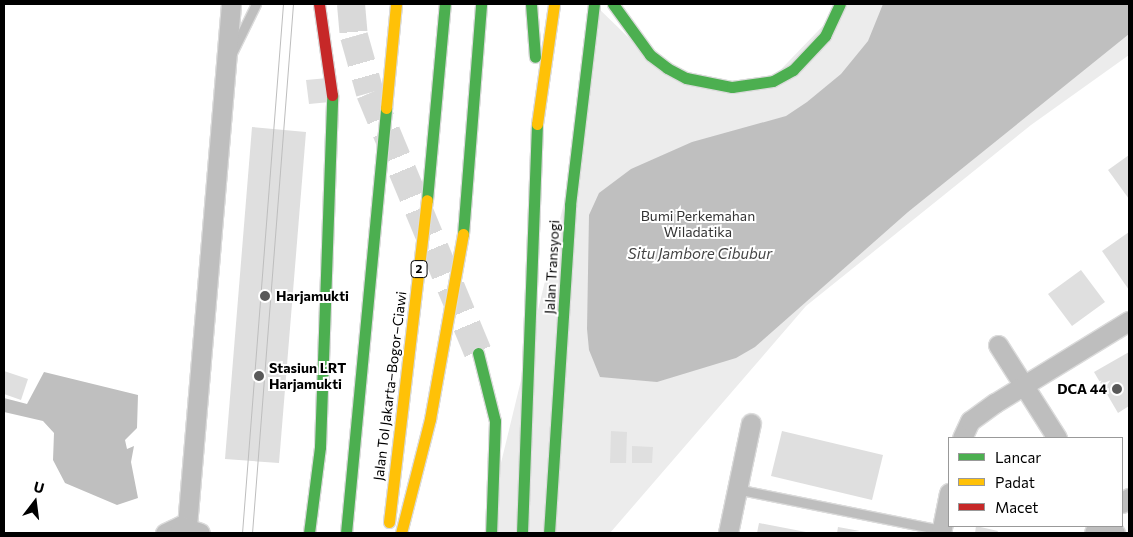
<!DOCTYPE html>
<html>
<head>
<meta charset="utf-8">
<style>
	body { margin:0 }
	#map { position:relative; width:1133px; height:537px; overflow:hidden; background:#fff; font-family:Commissioner,sans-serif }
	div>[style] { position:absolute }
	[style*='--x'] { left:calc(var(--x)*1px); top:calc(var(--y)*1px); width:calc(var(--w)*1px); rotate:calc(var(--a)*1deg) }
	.green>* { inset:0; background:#ececec }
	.water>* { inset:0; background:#bfbfbf }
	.building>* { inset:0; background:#dfdfdf }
	.highway-tunnel>* { height:28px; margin-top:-14px; transform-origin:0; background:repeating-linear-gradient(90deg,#d9d9d9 0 28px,transparent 0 42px) }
	.roads { filter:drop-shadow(1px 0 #dbdbdb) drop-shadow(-1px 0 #dbdbdb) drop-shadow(0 1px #dbdbdb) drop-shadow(0 -1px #dbdbdb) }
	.lane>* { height:9px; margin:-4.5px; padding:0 4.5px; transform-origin:4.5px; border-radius:4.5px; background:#bebebe }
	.street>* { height:19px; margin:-9.5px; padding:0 9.5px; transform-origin:9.5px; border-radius:9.5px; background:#bebebe }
	.fast>* { height:11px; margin:-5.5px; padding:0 5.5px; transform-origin:5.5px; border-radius:5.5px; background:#4caf50 }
	.slow>* { height:11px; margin:-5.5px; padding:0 5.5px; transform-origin:5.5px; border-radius:5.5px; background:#ffc107 }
	.jam>* { height:11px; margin:-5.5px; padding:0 5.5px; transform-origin:5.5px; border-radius:5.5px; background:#c62828 }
	.tram>* { height:1px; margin:-0.5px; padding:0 0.5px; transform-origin:0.5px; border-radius:0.5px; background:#bebebe }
	.dots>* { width:14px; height:14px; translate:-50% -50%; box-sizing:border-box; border:2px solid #fff; border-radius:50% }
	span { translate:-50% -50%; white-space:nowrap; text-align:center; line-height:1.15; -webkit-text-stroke:4px #fff; paint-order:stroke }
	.shield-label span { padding:1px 4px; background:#fff; border:1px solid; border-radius:4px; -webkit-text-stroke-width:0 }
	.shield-label { font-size:12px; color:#000; font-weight:700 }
	.park-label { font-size:14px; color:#333 }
	.street-label { font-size:14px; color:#000 }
	.poi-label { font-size:14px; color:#000; font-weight:700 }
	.left { translate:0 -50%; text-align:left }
	.right { translate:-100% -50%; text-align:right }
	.water-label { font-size:15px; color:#444; font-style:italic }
	.frame { position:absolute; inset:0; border:5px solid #000; pointer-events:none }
	.legend { position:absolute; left:948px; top:437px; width:175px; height:90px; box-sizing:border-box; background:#fff; border:1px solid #999; margin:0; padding:6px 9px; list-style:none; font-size:15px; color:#000 }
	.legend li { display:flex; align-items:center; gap:10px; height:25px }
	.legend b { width:25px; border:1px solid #999 }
	.north { position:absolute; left:10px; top:477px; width:50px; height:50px; -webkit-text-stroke:4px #fff; paint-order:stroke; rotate:15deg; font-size:14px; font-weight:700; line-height:20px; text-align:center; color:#000 }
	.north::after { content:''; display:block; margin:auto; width:18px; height:22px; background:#000; clip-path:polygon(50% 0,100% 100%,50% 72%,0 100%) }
</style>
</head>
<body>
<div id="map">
	<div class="green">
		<div style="clip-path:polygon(594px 4px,659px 67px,762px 89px,844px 4px,1129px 4px,1129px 55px,1031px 125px,806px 306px,610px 533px,484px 533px,577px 149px)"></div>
	</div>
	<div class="water">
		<div style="clip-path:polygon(883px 4px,1129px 4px,1129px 34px,908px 212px,755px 347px,736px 358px,657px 382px,600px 377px,589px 350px,587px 329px,589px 215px,599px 193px,631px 169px,692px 142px,786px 116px,807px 102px,841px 74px,868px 41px)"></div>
		<div style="clip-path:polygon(44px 372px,138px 395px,137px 428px,125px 440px,127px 449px,134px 446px,131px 462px,138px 498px,117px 505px,65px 483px,53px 460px,54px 433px,43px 421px,4px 412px,4px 398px,27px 404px)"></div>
	</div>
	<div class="building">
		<div style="clip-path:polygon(328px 78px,330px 102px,309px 104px,306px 80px)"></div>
		<div style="clip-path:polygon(252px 127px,306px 132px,279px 463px,225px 459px)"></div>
		<div style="clip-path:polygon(1129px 155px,1129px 199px,1108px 170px)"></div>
		<div style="clip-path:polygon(1129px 232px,1129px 290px,1102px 251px)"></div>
		<div style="clip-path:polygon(1081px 270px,1105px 302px,1072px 326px,1048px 294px)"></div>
		<div style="clip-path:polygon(1129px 352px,1129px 406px,1118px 413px,1094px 372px)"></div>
		<div style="clip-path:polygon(4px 371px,28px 379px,21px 400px,4px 394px)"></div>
		<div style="clip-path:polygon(611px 431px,627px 432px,626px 463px,610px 463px)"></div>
		<div style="clip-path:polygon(782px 431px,883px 455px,872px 500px,771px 476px)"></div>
		<div style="clip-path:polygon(632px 446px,653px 447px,652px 463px,632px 463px)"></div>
		<div style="clip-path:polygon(759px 523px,806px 532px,806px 533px,757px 533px)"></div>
		<div style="clip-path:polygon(976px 526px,998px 531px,997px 533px,975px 533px)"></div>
		<div style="clip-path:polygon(838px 527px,860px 531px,837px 533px)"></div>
	</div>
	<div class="highway-tunnel">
		<div style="--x:351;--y:4;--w:32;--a:85"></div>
		<div style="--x:354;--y:36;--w:59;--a:74.3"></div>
		<div style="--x:370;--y:93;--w:282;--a:67.4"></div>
	</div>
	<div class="roads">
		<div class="lane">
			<div style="--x:231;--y:55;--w:57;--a:-63.9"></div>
			<div style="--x:736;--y:489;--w:210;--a:11.3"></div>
		</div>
		<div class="street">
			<div style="--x:998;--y:345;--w:110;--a:57.6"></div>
			<div style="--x:962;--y:438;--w:19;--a:-65"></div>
			<div style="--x:970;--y:421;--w:31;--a:-36"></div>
			<div style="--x:995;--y:403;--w:157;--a:-31.5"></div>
			<div style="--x:1122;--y:503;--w:9;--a:-36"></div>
			<div style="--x:187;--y:526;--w:524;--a:-85.18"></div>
			<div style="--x:1109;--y:526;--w:9;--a:49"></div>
			<div style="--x:165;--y:533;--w:17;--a:-25"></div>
			<div style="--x:180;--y:526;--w:21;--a:19"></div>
			<div style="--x:728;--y:533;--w:112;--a:-78.2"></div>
			<div style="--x:941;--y:533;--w:41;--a:-78.7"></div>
			<div style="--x:1094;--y:533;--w:8;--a:-67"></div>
		</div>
		<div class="fast">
			<div style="--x:531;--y:4;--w:53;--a:85.7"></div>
			<div style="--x:613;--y:4;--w:63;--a:54"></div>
			<div style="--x:650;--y:55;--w:21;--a:37"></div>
			<div style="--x:667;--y:68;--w:21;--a:28"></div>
			<div style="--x:686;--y:78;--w:47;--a:11.1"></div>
			<div style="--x:732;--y:87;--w:41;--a:-8.3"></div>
			<div style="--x:773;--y:81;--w:23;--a:-29"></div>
			<div style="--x:793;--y:70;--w:47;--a:-46.7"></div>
			<div style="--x:825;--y:36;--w:35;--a:-65"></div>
			<div style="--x:427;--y:200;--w:197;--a:-84.8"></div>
			<div style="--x:463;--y:234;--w:231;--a:-85.5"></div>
			<div style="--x:478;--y:353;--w:70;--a:76"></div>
			<div style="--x:495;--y:421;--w:112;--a:92"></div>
			<div style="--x:309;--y:533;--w:87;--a:-82.7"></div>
			<div style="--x:320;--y:447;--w:352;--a:-88"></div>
			<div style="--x:346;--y:533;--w:427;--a:-84.6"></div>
			<div style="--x:522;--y:533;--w:409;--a:-87.9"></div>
			<div style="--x:549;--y:533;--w:329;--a:-86.3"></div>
			<div style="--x:570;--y:205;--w:202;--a:-83.2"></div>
		</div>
		<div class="slow">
			<div style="--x:386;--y:108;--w:104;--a:-84.5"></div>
			<div style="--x:537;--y:124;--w:121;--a:-81.9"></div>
			<div style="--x:389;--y:522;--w:324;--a:-83.3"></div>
			<div style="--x:401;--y:533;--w:118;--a:-75.7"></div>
			<div style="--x:430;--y:419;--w:188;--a:-79.9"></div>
		</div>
		<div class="jam">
			<div style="--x:319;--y:4;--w:92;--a:81.9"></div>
		</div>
	</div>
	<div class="tram">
		<div style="--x:242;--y:533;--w:531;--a:-85.57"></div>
		<div style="--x:252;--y:533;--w:531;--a:-85.57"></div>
	</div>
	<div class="dots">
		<div style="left:265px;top:296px;background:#595959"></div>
		<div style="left:259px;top:376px;background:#595959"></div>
		<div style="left:1117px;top:389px;background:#595959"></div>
	</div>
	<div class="shield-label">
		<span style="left:419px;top:269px">2</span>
	</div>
	<div class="park-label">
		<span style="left:698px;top:224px">Bumi Perkemahan<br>Wiladatika</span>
	</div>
	<div class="street-label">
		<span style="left:552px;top:267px;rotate:-87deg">Jalan Transyogi</span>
		<span style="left:390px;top:386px;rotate:-83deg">Jalan Tol Jakarta–Bogor–Ciawi</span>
	</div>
	<div class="poi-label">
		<span class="left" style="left:276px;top:296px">Harjamukti</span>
		<span class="left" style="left:269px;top:376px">Stasiun LRT<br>Harjamukti</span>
		<span class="right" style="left:1107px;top:389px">DCA 44</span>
	</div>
	<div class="water-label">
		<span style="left:700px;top:254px">Situ Jambore Cibubur</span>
	</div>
	<div class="frame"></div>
	<ul class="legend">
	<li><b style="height:6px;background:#4caf50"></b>Lancar</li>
	<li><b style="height:6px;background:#ffc107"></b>Padat</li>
	<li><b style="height:6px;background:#c62828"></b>Macet</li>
	</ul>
	<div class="north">U</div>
</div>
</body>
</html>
